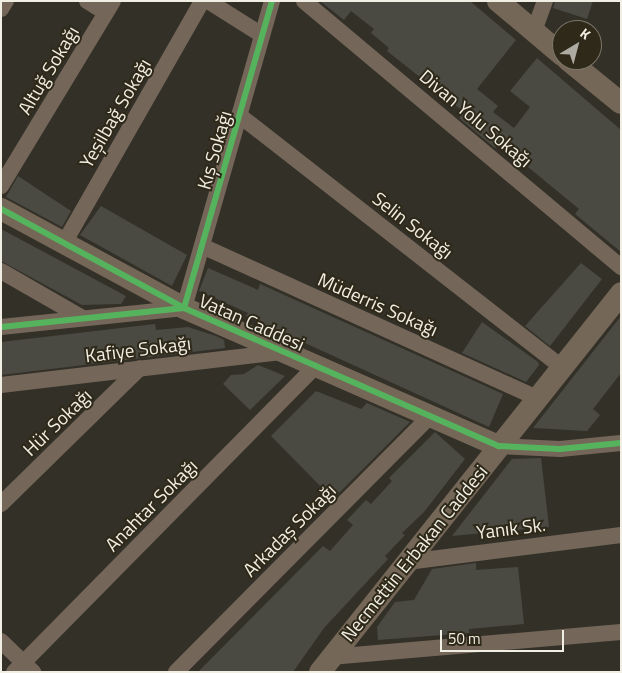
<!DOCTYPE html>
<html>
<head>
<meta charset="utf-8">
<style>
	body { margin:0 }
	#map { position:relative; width:622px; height:673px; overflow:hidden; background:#333028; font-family:"Titillium Web",sans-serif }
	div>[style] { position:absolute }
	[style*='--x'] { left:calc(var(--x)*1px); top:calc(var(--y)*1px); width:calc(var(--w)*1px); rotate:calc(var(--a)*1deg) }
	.building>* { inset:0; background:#4a4a43 }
	.street>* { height:16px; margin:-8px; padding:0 8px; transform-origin:8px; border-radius:8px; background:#746659 }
	.secondary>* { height:22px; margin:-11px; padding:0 11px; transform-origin:11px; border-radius:11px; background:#756758 }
	.cycleway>* { height:6px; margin:-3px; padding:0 3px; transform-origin:3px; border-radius:3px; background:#56b35d }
	span { translate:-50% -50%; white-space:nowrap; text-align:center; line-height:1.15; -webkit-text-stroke:4px #2e2919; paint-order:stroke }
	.street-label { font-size:19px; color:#f1eee3 }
	.frame { position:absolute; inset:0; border:2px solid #f1eee3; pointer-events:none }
	.north { position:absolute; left:552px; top:20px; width:50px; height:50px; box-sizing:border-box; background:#2e2919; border:1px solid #7c786a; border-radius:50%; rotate:37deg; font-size:14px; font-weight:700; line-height:20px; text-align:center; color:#f1eee3 }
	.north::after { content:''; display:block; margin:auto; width:18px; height:22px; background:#aeaca2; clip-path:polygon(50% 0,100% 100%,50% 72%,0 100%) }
	.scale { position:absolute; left:440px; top:630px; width:124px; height:22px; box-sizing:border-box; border:2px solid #f1eee3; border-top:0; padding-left:6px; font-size:15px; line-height:18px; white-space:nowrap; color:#f1eee3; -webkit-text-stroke:4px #2e2919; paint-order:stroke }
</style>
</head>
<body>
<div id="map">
	<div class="building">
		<div style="clip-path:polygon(320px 1px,470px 1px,477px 7px,516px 40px,477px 89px,498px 106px,493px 112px,514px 128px,530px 107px,510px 91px,537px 58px,621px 130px,621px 252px,575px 214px,579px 209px,528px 167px,532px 162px,503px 138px,495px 148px,459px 118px,464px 112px,387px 51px,389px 48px,371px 33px,374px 29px,351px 11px,344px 20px)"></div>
		<div style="clip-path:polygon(555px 1px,593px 1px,587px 19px,553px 8px)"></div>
		<div style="clip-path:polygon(18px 176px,71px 211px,62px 227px,6px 197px)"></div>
		<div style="clip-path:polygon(101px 206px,187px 255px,172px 286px,80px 235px)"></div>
		<div style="clip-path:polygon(1px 229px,126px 296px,121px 304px,82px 305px,1px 261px)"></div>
		<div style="clip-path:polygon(581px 263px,602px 279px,550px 346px,525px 326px)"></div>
		<div style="clip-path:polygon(208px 268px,258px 290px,260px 284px,503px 394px,489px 427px,246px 316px,248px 313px,199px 291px)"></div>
		<div style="clip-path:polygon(621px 316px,621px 373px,593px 409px,600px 415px,587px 431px,533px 428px)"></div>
		<div style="clip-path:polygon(482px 322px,538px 362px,539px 365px,526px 382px,462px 353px)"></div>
		<div style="clip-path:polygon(155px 324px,156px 330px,188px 327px,216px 336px,224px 340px,225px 348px,1px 375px,1px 342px)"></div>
		<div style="clip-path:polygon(258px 365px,285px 376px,250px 410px,223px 384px,231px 375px,244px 374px)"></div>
		<div style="clip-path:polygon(316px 391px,361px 409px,367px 403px,410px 422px,333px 499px,271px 436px)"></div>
		<div style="clip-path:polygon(435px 432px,465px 459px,424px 512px,402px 533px,405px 535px,385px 556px,388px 559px,324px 628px,293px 672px,198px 672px,323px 546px,330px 551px,353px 525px,347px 520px,366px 500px,371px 504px,392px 481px,389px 478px)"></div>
		<div style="clip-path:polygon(541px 458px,549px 527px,452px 536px,512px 459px)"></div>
		<div style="clip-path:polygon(476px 563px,476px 570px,518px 567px,524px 624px,469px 629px,469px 633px,378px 640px,377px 627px,395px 602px,414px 600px,432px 569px)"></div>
	</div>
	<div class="street">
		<div style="--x:87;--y:1;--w:22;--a:32"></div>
		<div style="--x:208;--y:1;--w:64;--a:32.2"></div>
		<div style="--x:304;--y:1;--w:414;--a:40"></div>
		<div style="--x:1;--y:9;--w:9;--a:-58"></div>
		<div style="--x:534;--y:31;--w:32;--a:-70"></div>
		<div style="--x:239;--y:115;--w:409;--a:38"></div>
		<div style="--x:1;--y:186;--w:216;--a:-58.8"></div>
		<div style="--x:63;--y:245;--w:281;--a:-60.3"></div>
		<div style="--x:202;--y:246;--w:368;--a:24.4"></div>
		<div style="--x:1;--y:271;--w:92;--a:29.9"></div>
		<div style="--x:1;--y:327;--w:184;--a:-5.9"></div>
		<div style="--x:184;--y:308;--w:319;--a:-74"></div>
		<div style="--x:1;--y:385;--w:282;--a:-6.7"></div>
		<div style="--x:499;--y:446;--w:61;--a:2.8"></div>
		<div style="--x:560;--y:449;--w:61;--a:-5.6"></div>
		<div style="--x:1;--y:504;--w:194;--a:-44.4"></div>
		<div style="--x:407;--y:562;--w:216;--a:-7.2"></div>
		<div style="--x:1;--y:641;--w:45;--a:44.1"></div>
		<div style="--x:330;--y:657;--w:292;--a:-4.9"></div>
		<div style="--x:14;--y:672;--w:430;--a:-45.4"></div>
		<div style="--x:176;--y:672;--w:361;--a:-45.2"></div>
	</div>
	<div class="secondary">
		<div style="--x:498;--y:1;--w:84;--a:40.2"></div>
		<div style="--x:568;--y:60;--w:68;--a:39.1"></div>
		<div style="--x:1;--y:209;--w:208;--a:28.4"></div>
		<div style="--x:184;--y:308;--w:344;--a:23.7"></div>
		<div style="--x:320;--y:672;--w:484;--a:-51.5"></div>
	</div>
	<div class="cycleway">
		<div style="--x:1;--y:209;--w:208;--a:28.4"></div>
		<div style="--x:184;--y:308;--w:344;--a:23.7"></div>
		<div style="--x:499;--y:446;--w:61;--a:2.8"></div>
		<div style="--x:560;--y:449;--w:61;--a:-5.6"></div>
		<div style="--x:1;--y:327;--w:184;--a:-5.9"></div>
		<div style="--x:184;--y:308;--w:319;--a:-74"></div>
	</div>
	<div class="street-label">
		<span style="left:48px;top:70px;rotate:-59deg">Altuğ Sokağı</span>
		<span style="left:115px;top:113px;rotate:-60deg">Yeşilbağ Sokağı</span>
		<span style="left:476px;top:118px;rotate:40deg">Divan Yolu Sokağı</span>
		<span style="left:214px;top:150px;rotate:-74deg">Kış Sokağı</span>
		<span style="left:413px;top:225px;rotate:38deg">Selin Sokağı</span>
		<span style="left:378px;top:304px;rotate:24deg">Müderris Sokağı</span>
		<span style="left:252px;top:322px;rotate:24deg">Vatan Caddesi</span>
		<span style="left:138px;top:349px;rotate:-7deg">Kafiye Sokağı</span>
		<span style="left:57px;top:422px;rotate:-44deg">Hür Sokağı</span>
		<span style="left:151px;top:505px;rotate:-45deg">Anahtar Sokağı</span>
		<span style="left:511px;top:528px;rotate:-7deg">Yanık Sk.</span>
		<span style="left:289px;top:530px;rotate:-45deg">Arkadaş Sokağı</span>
		<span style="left:414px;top:553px;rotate:-51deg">Necmettin Erbakan Caddesi</span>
	</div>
	<div class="frame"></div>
	<div class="north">K</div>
	<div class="scale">50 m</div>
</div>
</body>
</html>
